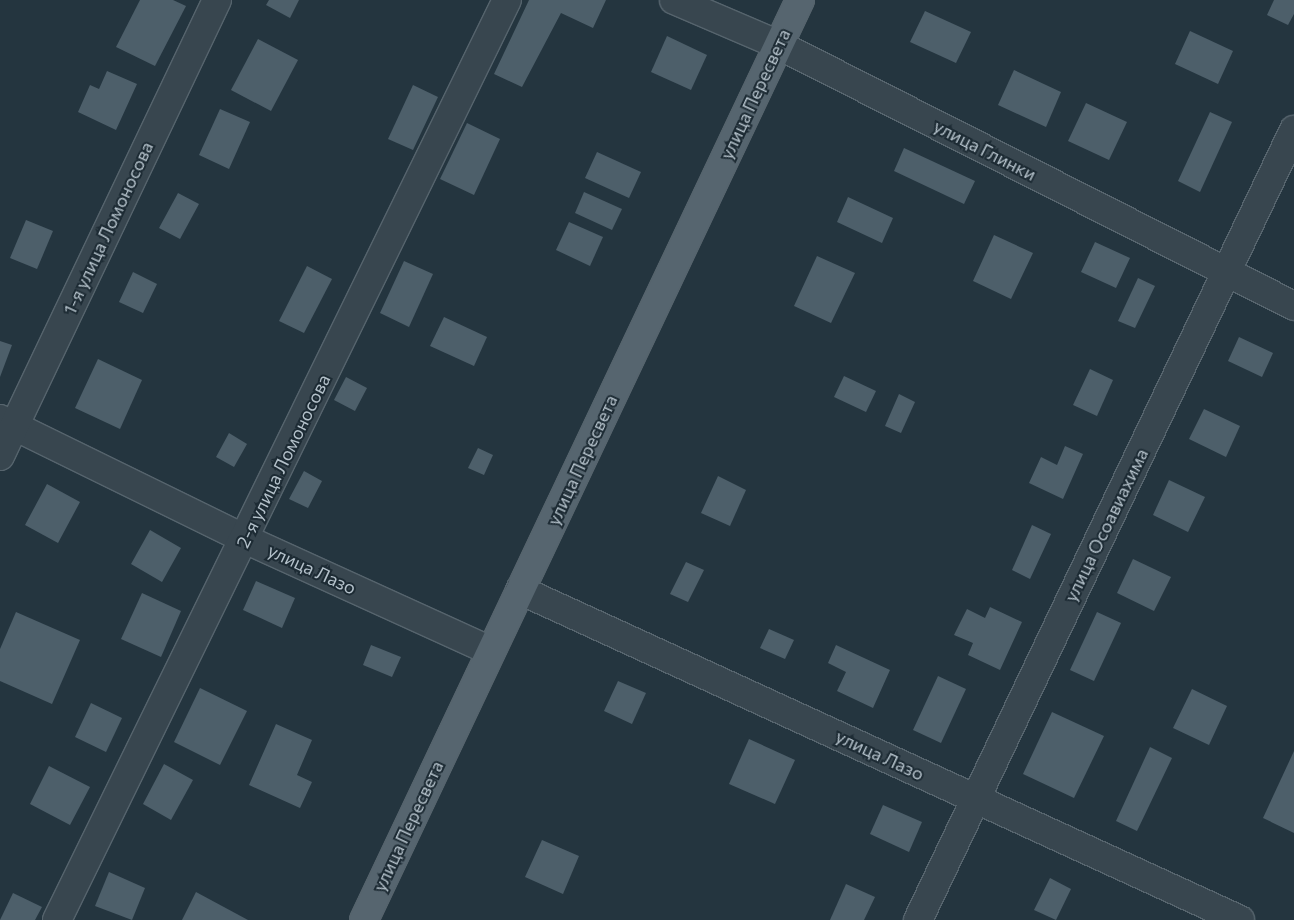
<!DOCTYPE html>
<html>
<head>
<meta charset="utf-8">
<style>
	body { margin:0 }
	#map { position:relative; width:1294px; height:920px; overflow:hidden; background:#24353f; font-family:Commissioner,sans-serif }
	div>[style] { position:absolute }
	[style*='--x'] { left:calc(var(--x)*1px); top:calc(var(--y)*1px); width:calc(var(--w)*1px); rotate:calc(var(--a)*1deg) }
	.building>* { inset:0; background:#4d5f6a }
	.roads { filter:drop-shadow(1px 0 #56646d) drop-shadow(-1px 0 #56646d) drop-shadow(0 1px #56646d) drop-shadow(0 -1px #56646d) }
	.minor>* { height:28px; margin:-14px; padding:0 14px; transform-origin:14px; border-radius:14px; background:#38464f }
	.major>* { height:28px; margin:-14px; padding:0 14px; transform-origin:14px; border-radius:14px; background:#56656f }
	span { translate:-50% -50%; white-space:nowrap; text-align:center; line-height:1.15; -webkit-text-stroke:4px #1d2b34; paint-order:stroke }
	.street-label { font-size:18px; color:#b4c1ca }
</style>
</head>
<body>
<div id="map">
	<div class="building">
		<div style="clip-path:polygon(140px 0,173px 0,186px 6px,155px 66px,116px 47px)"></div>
		<div style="clip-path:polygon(269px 0,299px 0,290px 18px,266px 5px)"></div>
		<div style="clip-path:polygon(529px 0,606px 0,593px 28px,561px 13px,522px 87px,494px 74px)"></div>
		<div style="clip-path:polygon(1274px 0,1294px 0,1294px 14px,1288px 25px,1267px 15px)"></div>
		<div style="clip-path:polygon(925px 11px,971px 32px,956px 63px,910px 42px)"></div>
		<div style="clip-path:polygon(1190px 31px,1233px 51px,1218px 84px,1175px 64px)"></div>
		<div style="clip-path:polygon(667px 36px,707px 55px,691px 90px,651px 72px)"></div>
		<div style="clip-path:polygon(258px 39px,298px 60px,271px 111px,231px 90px)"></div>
		<div style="clip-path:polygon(1014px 70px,1061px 92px,1046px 127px,998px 105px)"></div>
		<div style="clip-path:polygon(107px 71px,137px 84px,116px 130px,78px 112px,90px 85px,99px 89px)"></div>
		<div style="clip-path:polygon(413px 85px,438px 97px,413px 150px,388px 139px)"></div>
		<div style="clip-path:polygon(1086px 103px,1127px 122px,1109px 160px,1068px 141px)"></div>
		<div style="clip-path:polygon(220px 109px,250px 122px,229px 169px,199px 155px)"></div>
		<div style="clip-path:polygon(1210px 112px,1232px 122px,1200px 192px,1178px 181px)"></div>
		<div style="clip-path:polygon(467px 123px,500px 139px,474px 195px,440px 179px)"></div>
		<div style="clip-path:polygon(904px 148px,975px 181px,964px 204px,894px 171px)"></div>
		<div style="clip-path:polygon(597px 152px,641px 172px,629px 198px,585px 178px)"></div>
		<div style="clip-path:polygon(584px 192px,622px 209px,612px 230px,575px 213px)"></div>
		<div style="clip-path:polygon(178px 193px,199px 204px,180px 239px,159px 228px)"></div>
		<div style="clip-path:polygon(848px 197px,893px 218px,882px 243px,837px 222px)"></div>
		<div style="clip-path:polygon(26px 220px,53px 231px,37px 269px,10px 258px)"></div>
		<div style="clip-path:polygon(569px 222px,603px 237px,590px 266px,556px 250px)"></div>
		<div style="clip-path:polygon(994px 235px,1033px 253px,1011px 299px,973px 281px)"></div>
		<div style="clip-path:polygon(1095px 242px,1130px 258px,1116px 288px,1081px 272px)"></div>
		<div style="clip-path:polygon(817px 256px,855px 273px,831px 323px,794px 306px)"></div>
		<div style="clip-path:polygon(404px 261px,433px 274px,409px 327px,380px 313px)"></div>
		<div style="clip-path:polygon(307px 266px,332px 279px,304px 333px,279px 321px)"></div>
		<div style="clip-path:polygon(133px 272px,157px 284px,143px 313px,119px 302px)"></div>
		<div style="clip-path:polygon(1138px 278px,1155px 286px,1135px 328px,1118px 321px)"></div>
		<div style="clip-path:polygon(444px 317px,487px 337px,474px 366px,430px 346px)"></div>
		<div style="clip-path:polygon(1239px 337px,1273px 353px,1262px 377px,1228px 361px)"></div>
		<div style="clip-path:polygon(0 341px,12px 345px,0 377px)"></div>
		<div style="clip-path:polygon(98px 359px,142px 380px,120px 429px,75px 408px)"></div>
		<div style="clip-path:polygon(1090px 369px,1113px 380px,1097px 416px,1073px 405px)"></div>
		<div style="clip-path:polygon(844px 376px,876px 391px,866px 412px,834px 397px)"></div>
		<div style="clip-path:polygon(346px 377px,367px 388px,355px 411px,334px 400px)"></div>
		<div style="clip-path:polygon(899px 394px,915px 402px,901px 433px,885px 426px)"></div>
		<div style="clip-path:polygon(1204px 409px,1240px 426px,1226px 457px,1189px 439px)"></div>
		<div style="clip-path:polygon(229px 433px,247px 444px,234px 467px,216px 457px)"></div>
		<div style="clip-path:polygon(1065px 446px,1083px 454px,1063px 499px,1029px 483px,1041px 457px,1057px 465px)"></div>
		<div style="clip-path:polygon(478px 448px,493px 455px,484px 475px,468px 468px)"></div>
		<div style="clip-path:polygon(304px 471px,322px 481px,308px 508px,289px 499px)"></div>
		<div style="clip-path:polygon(718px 476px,746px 490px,730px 526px,701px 513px)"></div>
		<div style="clip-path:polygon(1169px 480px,1205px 497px,1188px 532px,1153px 515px)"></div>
		<div style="clip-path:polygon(47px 484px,80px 502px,58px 543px,25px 525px)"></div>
		<div style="clip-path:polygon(1032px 525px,1051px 534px,1030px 579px,1012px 570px)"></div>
		<div style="clip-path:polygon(150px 530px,181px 548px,162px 582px,131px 564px)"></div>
		<div style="clip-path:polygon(1133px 559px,1171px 577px,1154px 611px,1117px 593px)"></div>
		<div style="clip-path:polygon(686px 562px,704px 570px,688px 602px,670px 594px)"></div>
		<div style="clip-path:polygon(256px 581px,295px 598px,282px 628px,243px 610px)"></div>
		<div style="clip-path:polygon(142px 593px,181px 611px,161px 657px,121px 639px)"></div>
		<div style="clip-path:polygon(990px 607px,1022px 622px,1000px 670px,968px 655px,973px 643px,954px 635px,967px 609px,985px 618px)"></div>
		<div style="clip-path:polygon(16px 612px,80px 640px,52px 704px,0 681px,0 649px)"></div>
		<div style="clip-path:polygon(1097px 612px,1121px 623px,1094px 681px,1070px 670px)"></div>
		<div style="clip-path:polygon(769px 629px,794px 640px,785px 659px,760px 648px)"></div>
		<div style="clip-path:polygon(371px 645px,401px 657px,392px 677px,363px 665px)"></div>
		<div style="clip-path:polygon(836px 645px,890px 670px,873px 708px,837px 691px,846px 672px,828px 663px)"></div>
		<div style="clip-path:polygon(938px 676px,966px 689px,941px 743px,913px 730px)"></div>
		<div style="clip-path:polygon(618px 681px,646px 693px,632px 724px,604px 711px)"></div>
		<div style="clip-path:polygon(200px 688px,247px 711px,220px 765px,174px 742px)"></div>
		<div style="clip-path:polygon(1192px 689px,1227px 706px,1209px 745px,1173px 728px)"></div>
		<div style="clip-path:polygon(91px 703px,122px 718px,106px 752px,75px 737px)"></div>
		<div style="clip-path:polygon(1052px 712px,1104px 736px,1074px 798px,1023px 774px)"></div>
		<div style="clip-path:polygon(276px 724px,312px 740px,297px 775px,312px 782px,300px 808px,249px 785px)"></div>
		<div style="clip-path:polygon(749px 739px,795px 760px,775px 804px,729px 784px)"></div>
		<div style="clip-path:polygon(1150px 747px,1172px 758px,1137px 831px,1116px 821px)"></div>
		<div style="clip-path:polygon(1294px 751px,1294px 833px,1263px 818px)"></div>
		<div style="clip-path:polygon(164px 764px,193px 780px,171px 820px,143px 804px)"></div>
		<div style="clip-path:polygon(49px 766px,90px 787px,70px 825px,30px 804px)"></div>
		<div style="clip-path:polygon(883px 805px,922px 822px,909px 852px,870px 834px)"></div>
		<div style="clip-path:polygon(542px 840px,579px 856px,563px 894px,525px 877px)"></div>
		<div style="clip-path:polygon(109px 872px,145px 888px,132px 920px,95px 906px)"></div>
		<div style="clip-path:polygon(1050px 878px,1071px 889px,1056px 920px,1034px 910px)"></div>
		<div style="clip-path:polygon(846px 884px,875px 897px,864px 920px,830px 920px)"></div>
		<div style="clip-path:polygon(196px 892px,248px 920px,182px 920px)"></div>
		<div style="clip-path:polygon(13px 893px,42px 907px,35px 920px,0 920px)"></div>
	</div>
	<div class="roads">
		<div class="minor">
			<div style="--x:674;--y:0;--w:114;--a:23.2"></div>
			<div style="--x:779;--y:45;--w:577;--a:26.88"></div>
			<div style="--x:0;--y:419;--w:273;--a:26.1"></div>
			<div style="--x:245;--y:539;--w:270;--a:24.5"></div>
			<div style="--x:0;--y:456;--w:505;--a:-64.55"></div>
			<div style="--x:520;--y:590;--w:792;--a:24.62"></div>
			<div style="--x:57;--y:920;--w:1024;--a:-63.94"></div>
			<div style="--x:918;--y:920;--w:875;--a:-64.55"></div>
		</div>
		<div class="major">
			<div style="--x:364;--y:920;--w:1018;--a:-64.64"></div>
		</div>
	</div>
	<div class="street-label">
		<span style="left:755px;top:94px;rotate:-65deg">улица Пересвета</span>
		<span style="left:985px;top:150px;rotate:27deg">улица Глинки</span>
		<span style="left:108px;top:228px;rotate:-65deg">1-я улица Ломоносова</span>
		<span style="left:582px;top:460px;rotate:-65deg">улица Пересвета</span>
		<span style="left:283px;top:461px;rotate:-64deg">2-я улица Ломоносова</span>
		<span style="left:1106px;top:525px;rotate:-64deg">улица Осоавиахима</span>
		<span style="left:312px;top:569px;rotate:25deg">улица Лазо</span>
		<span style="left:880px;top:755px;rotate:25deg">улица Лазо</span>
		<span style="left:408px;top:826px;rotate:-65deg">улица Пересвета</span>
	</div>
</div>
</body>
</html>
